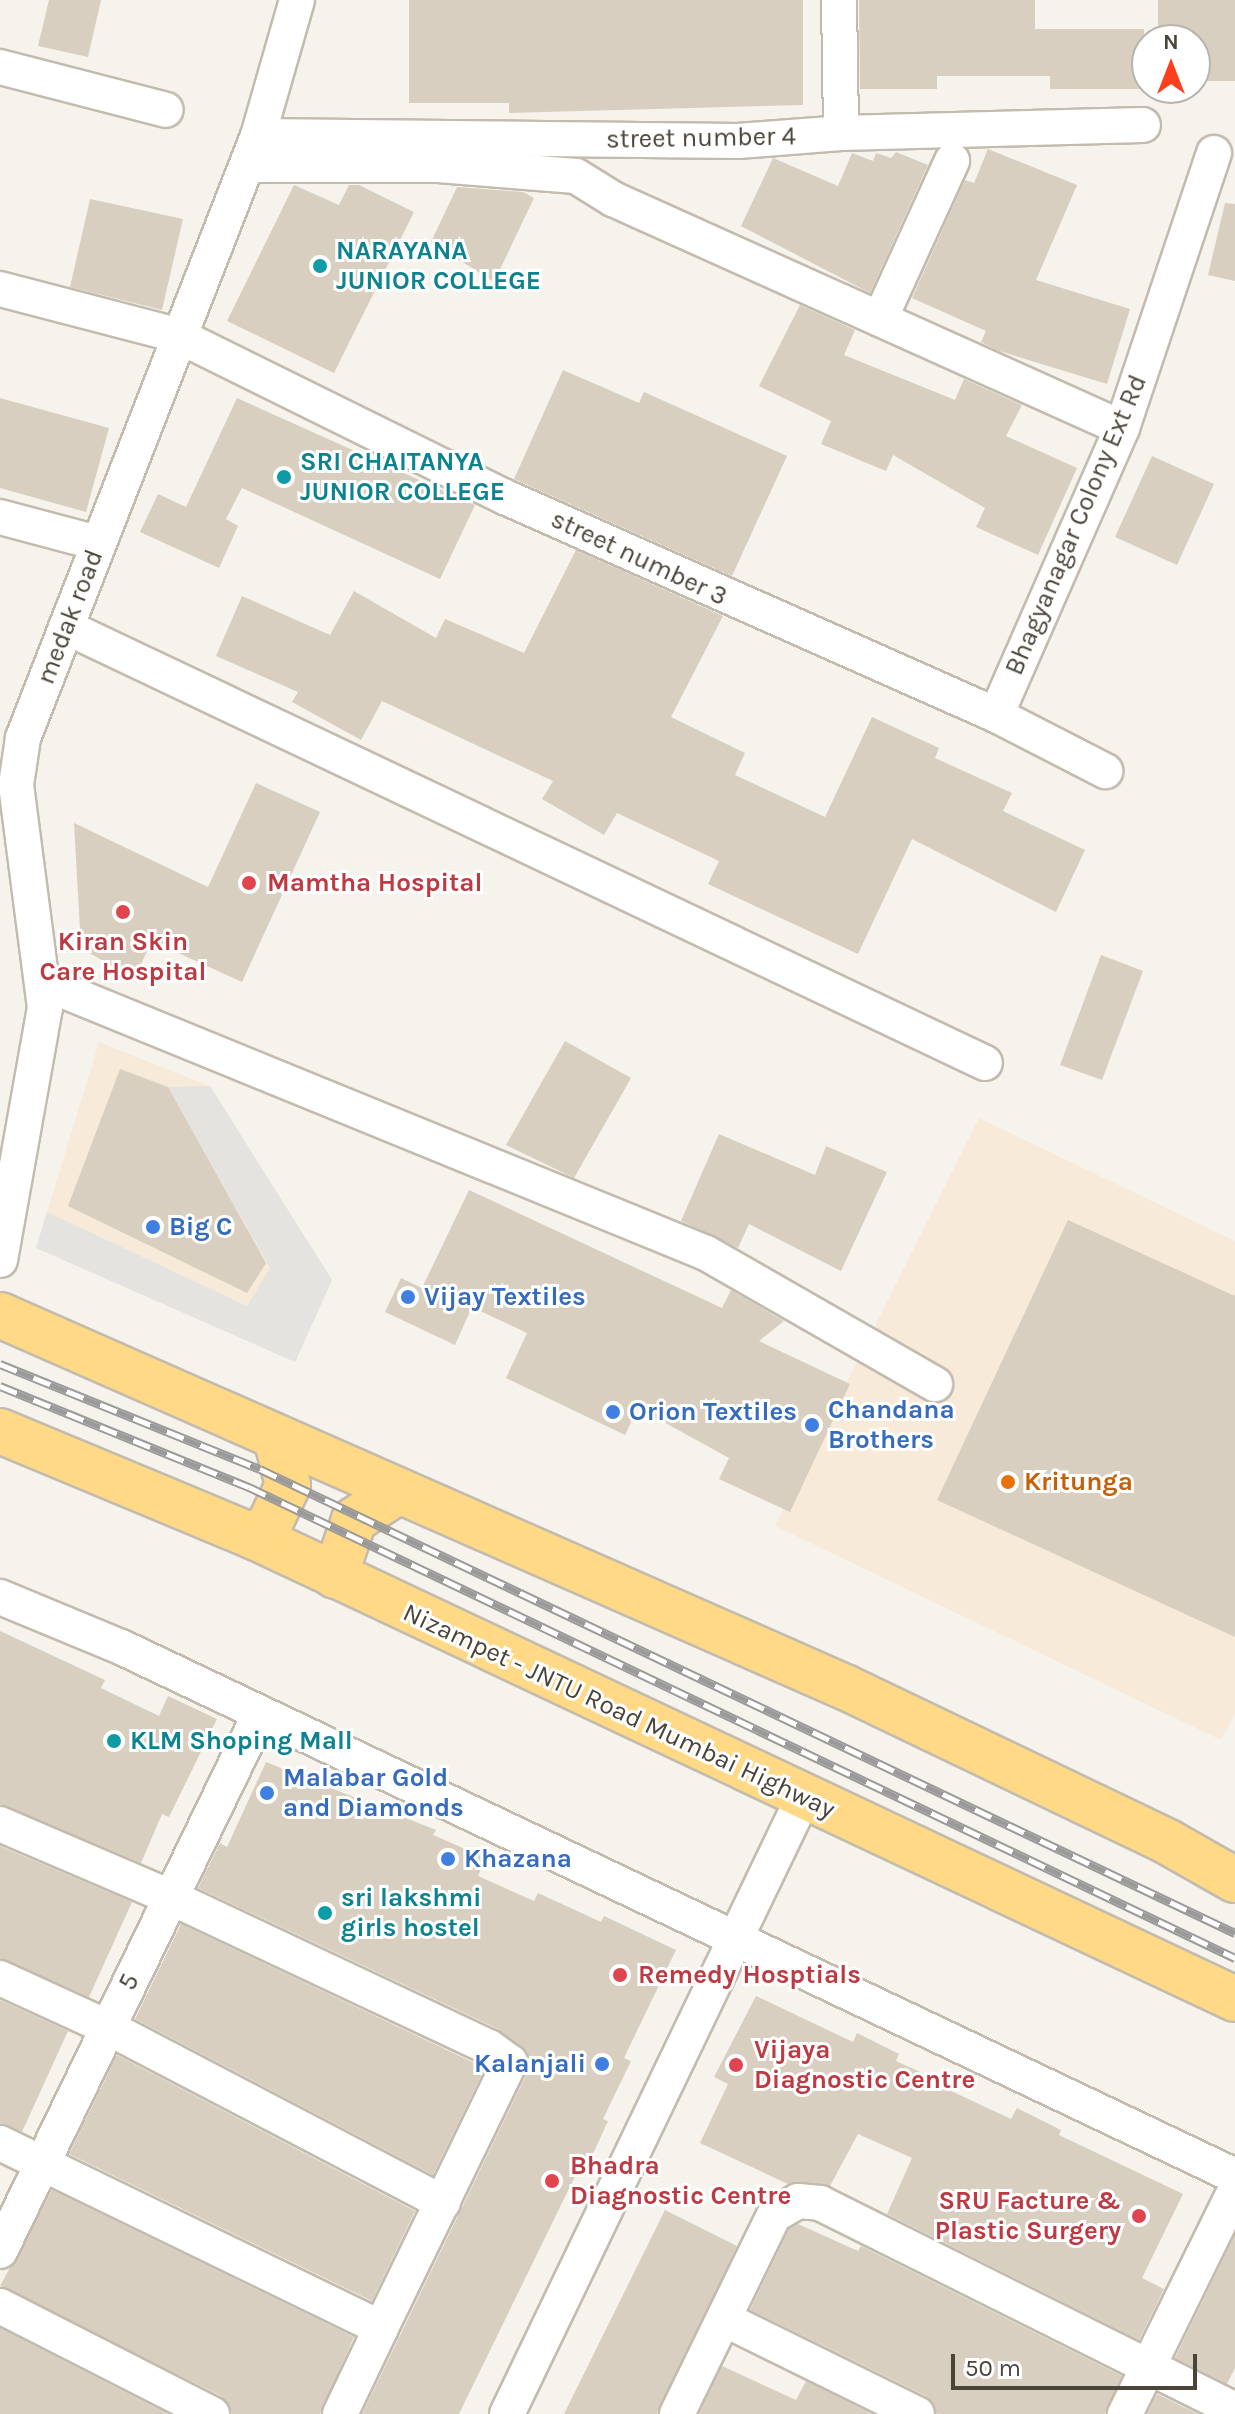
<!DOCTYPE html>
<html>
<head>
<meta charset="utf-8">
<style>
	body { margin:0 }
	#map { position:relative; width:1235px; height:2414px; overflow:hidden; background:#f6f3ec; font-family:Karla,sans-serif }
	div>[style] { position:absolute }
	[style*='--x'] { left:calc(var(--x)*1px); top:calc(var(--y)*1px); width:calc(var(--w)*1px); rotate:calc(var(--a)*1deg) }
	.commercial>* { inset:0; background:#f7ead8 }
	.parking>* { inset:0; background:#e5e3e0 }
	.building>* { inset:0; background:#d8cfc1 }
	.roads { filter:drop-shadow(2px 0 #c2bbae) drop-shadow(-2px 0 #c2bbae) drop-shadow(0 2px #c2bbae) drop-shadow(0 -2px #c2bbae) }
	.minor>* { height:34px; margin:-17px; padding:0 17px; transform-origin:17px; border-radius:17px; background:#fff }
	.trunk>* { height:44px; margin:-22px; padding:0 22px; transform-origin:22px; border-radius:22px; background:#ffd985 }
	.rail>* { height:9px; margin-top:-4.5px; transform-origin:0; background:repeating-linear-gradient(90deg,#fff 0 18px,#9a9a9a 0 36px); box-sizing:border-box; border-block:2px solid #9a9a9a }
	.dots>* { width:22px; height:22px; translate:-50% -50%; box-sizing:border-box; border:4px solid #fff; border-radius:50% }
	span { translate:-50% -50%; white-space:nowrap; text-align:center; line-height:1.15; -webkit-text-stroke:6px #fff; paint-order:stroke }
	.street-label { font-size:26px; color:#4b4439 }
	.culture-label { font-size:26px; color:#0d838f; font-weight:700 }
	.left { translate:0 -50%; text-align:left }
	.health-label { font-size:26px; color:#be3a42; font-weight:700 }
	.right { translate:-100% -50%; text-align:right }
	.shop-label { font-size:26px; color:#366cbe; font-weight:700 }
	.food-label { font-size:26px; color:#c56008; font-weight:700 }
	.north { position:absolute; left:1131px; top:24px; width:80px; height:80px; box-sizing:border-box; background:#fff; border:2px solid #b7b4b0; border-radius:50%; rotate:0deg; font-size:22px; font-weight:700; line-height:32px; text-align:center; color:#4b4439 }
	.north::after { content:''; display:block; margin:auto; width:28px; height:36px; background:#fc3f1d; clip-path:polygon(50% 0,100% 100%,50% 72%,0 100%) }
	.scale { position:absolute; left:951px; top:2354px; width:246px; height:36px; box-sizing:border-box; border:4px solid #4b4439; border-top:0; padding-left:10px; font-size:24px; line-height:28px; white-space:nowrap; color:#4b4439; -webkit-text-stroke:6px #fff; paint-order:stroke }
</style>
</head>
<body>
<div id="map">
	<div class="commercial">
		<div style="clip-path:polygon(99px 1042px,210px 1086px,332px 1280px,295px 1362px,36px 1248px)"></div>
		<div style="clip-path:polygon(979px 1118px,1235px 1241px,1235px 1714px,1221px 1740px,775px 1526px)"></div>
	</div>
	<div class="parking">
		<div style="clip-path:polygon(210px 1086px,332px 1280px,295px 1362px,36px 1248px,47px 1212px,247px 1306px,270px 1268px,168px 1087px)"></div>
	</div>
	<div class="building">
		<div style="clip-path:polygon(49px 0,101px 0,88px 57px,38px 46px)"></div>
		<div style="clip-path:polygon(409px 0,803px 0,803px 105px,509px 113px,509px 103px,409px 103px)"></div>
		<div style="clip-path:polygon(859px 0,1035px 0,1035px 29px,1144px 29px,1144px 89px,1050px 89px,1050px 76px,937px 76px,937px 89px,860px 89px)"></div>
		<div style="clip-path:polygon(1158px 0,1235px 0,1235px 81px,1195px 81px,1195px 40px,1158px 40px)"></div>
		<div style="clip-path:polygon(988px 149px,1077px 185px,1036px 280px,1130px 309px,1107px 384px,996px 350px,981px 342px,986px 331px,912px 298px,965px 180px,974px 183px)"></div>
		<div style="clip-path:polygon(896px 152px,928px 165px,870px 293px,741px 226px,773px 158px,838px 186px,852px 153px,873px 161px,876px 153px,891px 158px)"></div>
		<div style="clip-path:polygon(294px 185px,339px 205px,349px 185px,359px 185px,414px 212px,334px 373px,227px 321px)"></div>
		<div style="clip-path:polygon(457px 187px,523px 192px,534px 198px,494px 282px,431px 242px)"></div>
		<div style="clip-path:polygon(90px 199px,183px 219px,162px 310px,70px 287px)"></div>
		<div style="clip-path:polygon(1225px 203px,1235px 204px,1235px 281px,1208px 275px)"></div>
		<div style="clip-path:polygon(800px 305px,855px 330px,844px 355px,955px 400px,964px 379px,1022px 405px,1006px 436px,1077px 468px,1038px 555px,976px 527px,985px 508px,893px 455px,886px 471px,821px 444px,831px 421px,759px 386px)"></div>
		<div style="clip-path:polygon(563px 370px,639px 403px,644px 392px,787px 456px,732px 576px,514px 479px)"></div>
		<div style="clip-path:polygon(0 398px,109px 428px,86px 512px,0 488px)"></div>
		<div style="clip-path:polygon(237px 398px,475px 505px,440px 579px,242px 488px,226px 519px,238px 526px,219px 568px,140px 532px,158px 494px,186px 507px)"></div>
		<div style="clip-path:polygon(1152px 456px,1214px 484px,1177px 565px,1115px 537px)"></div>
		<div style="clip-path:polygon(576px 550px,723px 616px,671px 717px,745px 753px,735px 775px,825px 817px,872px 717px,939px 748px,935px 758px,1012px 793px,1003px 811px,1085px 850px,1056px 912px,912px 839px,858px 954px,708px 884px,719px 861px,617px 813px,604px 835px,542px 799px,553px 781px,382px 701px,361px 740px,292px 702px,298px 692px,216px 656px,242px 596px,330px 635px,354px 591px,436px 638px,445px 619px,524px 653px)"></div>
		<div style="clip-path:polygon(256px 783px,320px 812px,242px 982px,152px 941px,134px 979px,81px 948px,74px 823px,208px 887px)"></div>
		<div style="clip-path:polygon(1101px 955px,1143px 971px,1102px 1080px,1060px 1065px)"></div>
		<div style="clip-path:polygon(565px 1041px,631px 1078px,574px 1178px,506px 1145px)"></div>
		<div style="clip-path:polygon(120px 1069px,168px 1087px,266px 1263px,247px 1293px,68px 1206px)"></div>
		<div style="clip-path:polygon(719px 1134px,815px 1175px,826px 1146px,887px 1172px,841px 1271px,749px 1224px,738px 1248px,681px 1221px)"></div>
		<div style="clip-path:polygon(469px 1190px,722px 1308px,731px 1290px,784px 1321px,759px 1341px,850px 1384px,790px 1512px,719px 1479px,729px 1458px,638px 1408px,625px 1435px,506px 1378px,527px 1333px,472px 1307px,455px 1345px,385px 1312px,401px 1278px,422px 1288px)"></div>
		<div style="clip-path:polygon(1068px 1220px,1235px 1296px,1235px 1637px,937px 1500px)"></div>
		<div style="clip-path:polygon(0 1631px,105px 1680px,101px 1688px,159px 1716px,168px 1696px,217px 1719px,169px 1817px,162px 1814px,141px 1863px,0 1804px)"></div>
		<div style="clip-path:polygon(266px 1762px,436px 1830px,433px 1835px,486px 1858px,478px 1876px,534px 1901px,538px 1893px,601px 1922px,604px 1916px,676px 1950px,624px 2058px,631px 2061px,603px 2119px,608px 2121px,588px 2165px,582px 2162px,459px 2414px,362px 2414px,528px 2071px,528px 2053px,498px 2029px,198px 1888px,220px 1843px,227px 1847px)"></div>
		<div style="clip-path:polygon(0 1846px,132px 1902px,89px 1997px,0 1958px)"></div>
		<div style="clip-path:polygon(181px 1924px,485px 2068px,433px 2175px,135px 2019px)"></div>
		<div style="clip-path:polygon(756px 1996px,853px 2042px,857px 2033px,899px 2054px,896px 2061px,951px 2086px,949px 2090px,1011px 2119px,1017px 2108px,1061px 2130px,1059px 2135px,1183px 2194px,1142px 2278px,1164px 2289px,1139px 2340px,887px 2214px,912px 2158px,858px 2134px,830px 2186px,788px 2184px,700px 2143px,728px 2084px,714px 2077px)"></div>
		<div style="clip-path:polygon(0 2000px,68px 2031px,22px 2132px,0 2123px)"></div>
		<div style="clip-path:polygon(117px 2055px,415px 2211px,372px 2301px,69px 2154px)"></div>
		<div style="clip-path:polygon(52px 2190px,354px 2337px,320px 2414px,232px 2414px,221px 2396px,0 2286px)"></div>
		<div style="clip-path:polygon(665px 2210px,737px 2246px,657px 2414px,564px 2414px)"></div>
		<div style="clip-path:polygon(798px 2224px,858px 2251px,861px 2246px,1122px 2376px,1105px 2414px,937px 2414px,926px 2396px,750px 2310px,789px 2229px)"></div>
		<div style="clip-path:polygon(1235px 2235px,1235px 2368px,1227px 2384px,1175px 2358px)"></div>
		<div style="clip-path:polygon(0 2328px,168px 2414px,0 2414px)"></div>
		<div style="clip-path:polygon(722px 2366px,796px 2400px,806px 2381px,872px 2414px,699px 2414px)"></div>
		<div style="clip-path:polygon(1157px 2394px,1198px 2414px,1147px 2414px)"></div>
	</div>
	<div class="roads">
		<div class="minor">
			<div style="--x:839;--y:0;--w:133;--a:89.1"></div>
			<div style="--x:0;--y:67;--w:171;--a:14.5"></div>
			<div style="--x:258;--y:136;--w:480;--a:0.6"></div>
			<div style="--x:738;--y:141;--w:103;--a:-4.4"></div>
			<div style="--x:841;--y:133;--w:302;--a:-1.5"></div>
			<div style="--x:247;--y:165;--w:191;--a:0"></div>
			<div style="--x:438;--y:165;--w:138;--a:4.6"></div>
			<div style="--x:576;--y:176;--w:44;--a:31.9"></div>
			<div style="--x:613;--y:199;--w:558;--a:24.22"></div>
			<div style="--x:0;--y:289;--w:183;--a:14.6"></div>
			<div style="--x:177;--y:335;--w:366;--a:26.3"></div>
			<div style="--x:505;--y:497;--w:537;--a:23.94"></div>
			<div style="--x:996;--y:715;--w:123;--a:27.2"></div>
			<div style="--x:880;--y:319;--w:174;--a:-65.5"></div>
			<div style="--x:0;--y:517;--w:101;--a:14.9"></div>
			<div style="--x:66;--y:627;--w:1017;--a:25.38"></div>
			<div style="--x:996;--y:715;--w:313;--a:-66.3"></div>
			<div style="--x:1122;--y:428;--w:290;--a:-71.5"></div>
			<div style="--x:42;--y:982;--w:717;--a:22.2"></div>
			<div style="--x:706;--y:1253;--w:264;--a:29.8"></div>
			<div style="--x:0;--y:1260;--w:256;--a:-79.9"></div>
			<div style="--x:45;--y:1008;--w:225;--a:-97.4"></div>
			<div style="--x:16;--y:785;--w:48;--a:-81.5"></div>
			<div style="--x:23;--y:738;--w:646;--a:-68.68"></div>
			<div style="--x:258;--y:136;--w:141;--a:-74"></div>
			<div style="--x:0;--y:1597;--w:131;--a:22.5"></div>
			<div style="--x:121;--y:1647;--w:1233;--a:25.4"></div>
			<div style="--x:0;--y:1824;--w:185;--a:23.2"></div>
			<div style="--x:170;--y:1897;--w:353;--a:25.2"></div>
			<div style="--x:489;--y:2047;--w:26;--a:36"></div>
			<div style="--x:510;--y:2062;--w:296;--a:115.9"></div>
			<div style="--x:381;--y:2328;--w:424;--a:-154.1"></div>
			<div style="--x:0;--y:1978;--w:118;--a:24.6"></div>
			<div style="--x:107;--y:2027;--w:379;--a:27.6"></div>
			<div style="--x:0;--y:2251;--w:597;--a:-64.17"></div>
			<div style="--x:0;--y:2306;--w:238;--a:27"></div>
			<div style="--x:724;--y:2319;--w:215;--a:26.2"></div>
			<div style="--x:340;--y:2414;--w:95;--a:-64.5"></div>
			<div style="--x:507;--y:2414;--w:683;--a:-64.33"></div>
			<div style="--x:677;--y:2414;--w:221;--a:-64"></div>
			<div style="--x:774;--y:2215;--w:28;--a:-30"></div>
			<div style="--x:798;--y:2201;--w:22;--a:5"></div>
			<div style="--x:820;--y:2203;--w:464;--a:26.5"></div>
			<div style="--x:1125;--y:2414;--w:250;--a:-63.8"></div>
		</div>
		<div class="trunk">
			<div style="--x:0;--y:1315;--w:925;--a:23.77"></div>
			<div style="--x:847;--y:1688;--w:356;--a:25.6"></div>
			<div style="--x:1168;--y:1842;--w:77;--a:29.6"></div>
			<div style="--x:0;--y:1431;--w:276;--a:22.6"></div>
			<div style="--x:255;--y:1537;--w:1083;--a:25.24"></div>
			<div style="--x:255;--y:1537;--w:21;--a:-43"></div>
			<div style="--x:270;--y:1523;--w:42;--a:-64.7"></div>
			<div style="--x:288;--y:1485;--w:49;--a:-104.3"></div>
			<div style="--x:335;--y:1576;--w:59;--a:-71.3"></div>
			<div style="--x:354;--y:1520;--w:50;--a:-32.7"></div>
		</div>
	</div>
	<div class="rail">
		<div style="--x:0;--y:1364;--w:280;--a:22"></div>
		<div style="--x:260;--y:1469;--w:1080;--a:25.45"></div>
		<div style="--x:0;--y:1386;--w:269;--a:22.1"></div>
		<div style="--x:249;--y:1487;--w:1093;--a:25.53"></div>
	</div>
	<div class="dots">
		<div style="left:320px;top:266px;background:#0f9aa8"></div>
		<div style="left:284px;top:477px;background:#0f9aa8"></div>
		<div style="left:249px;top:883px;background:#e0444e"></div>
		<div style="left:123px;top:912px;background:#e0444e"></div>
		<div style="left:153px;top:1227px;background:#3f7fe0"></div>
		<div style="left:408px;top:1297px;background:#3f7fe0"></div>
		<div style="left:613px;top:1412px;background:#3f7fe0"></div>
		<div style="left:812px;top:1425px;background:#3f7fe0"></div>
		<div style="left:1008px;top:1482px;background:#e8710a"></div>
		<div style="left:114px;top:1741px;background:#0f9aa8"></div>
		<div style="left:267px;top:1793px;background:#3f7fe0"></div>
		<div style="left:448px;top:1859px;background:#3f7fe0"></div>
		<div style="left:325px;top:1913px;background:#0f9aa8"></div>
		<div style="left:620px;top:1975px;background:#e0444e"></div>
		<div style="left:602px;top:2064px;background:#3f7fe0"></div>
		<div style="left:736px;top:2065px;background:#e0444e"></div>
		<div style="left:552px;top:2181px;background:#e0444e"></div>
		<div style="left:1139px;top:2216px;background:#e0444e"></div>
	</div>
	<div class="street-label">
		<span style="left:701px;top:138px;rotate:-1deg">street number 4</span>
		<span style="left:1076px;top:525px;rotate:-67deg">Bhagyanagar Colony Ext Rd</span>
		<span style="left:639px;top:558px;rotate:25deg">street number 3</span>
		<span style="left:70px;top:617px;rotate:-69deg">medak road</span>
		<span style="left:619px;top:1711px;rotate:25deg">Nizampet - JNTU Road Mumbai Highway</span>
		<span style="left:129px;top:1982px;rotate:-64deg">5</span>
	</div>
	<div class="culture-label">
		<span class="left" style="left:336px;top:266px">NARAYANA<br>JUNIOR COLLEGE</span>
		<span class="left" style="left:300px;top:477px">SRI CHAITANYA<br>JUNIOR COLLEGE</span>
		<span class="left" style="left:130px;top:1741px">KLM Shoping Mall</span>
		<span class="left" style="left:341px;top:1913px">sri lakshmi<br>girls hostel</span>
	</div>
	<div class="health-label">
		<span class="left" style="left:267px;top:883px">Mamtha Hospital</span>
		<span style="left:123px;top:957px">Kiran Skin<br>Care Hospital</span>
		<span class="left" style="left:638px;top:1975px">Remedy Hosptials</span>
		<span class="left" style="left:754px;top:2065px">Vijaya<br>Diagnostic Centre</span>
		<span class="left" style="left:570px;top:2181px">Bhadra<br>Diagnostic Centre</span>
		<span class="right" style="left:1121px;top:2216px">SRU Facture &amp;<br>Plastic Surgery</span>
	</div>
	<div class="shop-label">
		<span class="left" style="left:169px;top:1227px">Big C</span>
		<span class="left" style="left:424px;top:1297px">Vijay Textiles</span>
		<span class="left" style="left:828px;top:1425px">Chandana<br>Brothers</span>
		<span class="left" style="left:629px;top:1412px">Orion Textiles</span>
		<span class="left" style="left:283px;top:1793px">Malabar Gold<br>and Diamonds</span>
		<span class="left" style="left:464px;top:1859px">Khazana</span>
		<span class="right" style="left:586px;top:2064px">Kalanjali</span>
	</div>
	<div class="food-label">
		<span class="left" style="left:1024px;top:1482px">Kritunga</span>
	</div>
	<div class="north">N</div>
	<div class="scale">50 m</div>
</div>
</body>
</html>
